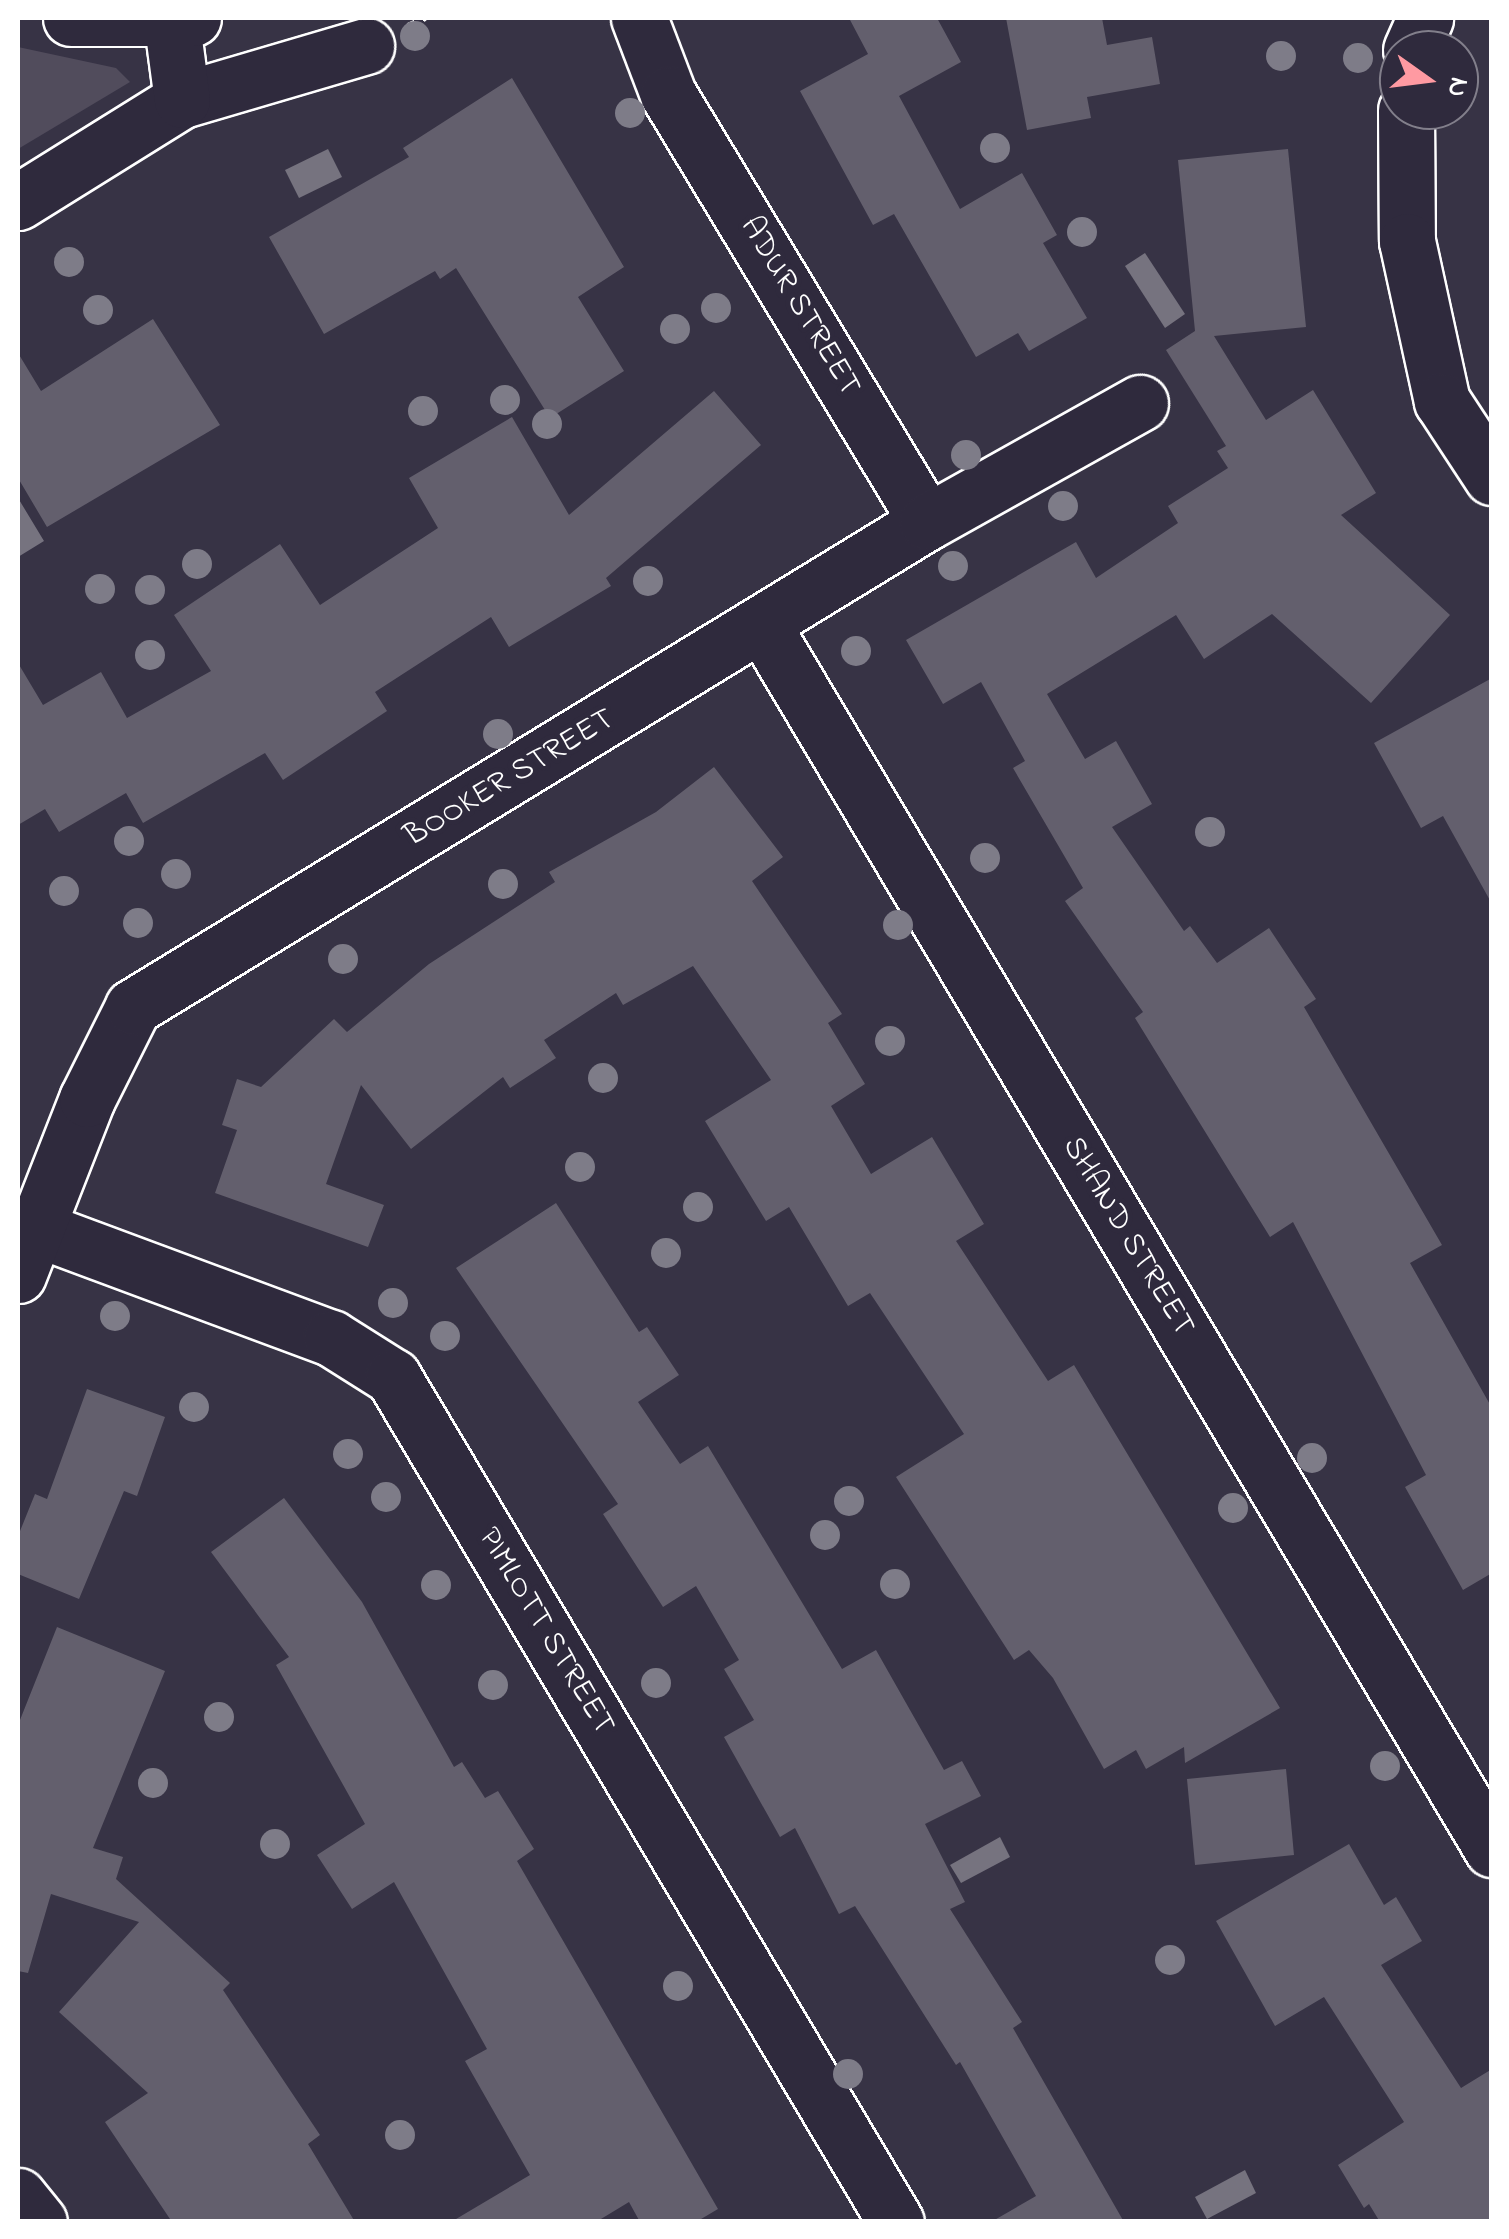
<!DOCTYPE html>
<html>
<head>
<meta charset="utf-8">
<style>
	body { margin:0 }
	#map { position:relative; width:1509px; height:2239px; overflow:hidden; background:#373345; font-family:"Indie Flower",sans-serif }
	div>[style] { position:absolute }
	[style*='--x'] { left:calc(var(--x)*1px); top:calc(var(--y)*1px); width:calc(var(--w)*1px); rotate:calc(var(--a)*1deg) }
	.green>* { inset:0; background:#514c5c }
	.water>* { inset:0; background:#76737f }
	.building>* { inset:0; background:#635f6d }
	.path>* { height:6px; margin-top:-3px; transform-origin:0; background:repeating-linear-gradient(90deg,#fff 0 8px,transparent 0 16px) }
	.roads { filter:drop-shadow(2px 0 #fff) drop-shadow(-2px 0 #fff) drop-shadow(0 2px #fff) drop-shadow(0 -2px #fff) }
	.minor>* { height:55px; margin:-27.5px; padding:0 27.5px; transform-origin:27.5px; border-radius:27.5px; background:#2f2a3d }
	.major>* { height:55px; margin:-27.5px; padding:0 27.5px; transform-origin:27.5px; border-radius:27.5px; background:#2f2a3d }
	.trees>* { width:30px; height:30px; margin:-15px; border-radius:50%; background:#7e7c88 }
	span { translate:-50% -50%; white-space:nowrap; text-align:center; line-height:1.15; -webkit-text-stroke:10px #2f2a3d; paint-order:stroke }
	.street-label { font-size:32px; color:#fff }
	.frame { position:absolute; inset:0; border:20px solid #fff; pointer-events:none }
	.north { position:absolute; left:1379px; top:30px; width:100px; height:100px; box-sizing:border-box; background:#2f2a3d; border:2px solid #827f8b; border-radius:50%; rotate:104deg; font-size:28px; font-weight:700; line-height:40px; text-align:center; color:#fff }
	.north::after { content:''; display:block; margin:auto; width:35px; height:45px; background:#ff9aa2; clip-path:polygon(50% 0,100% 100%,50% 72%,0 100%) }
</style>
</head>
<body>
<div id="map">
	<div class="green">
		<div style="clip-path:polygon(18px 47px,116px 68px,130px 82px,18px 149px)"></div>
	</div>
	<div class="water">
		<div style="clip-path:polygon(328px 149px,342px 177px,299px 198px,285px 170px)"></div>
		<div style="clip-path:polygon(1145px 253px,1185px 314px,1165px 328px,1125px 266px)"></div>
		<div style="clip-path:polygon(18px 498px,44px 541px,18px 557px,18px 497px)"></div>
		<div style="clip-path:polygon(1000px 1837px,1010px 1857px,961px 1883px,950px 1865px)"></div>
		<div style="clip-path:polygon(1245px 2170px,1256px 2193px,1207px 2219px,1195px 2197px)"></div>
	</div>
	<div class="building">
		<div style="clip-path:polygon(849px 18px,937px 18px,961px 62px,899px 96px,960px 209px,1022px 173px,1057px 235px,1043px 243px,1087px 318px,1029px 351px,1018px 333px,976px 357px,894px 214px,873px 225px,800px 91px,868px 54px)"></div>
		<div style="clip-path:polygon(1006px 18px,1102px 18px,1107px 45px,1152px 37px,1160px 84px,1087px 97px,1091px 118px,1027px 130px)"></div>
		<div style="clip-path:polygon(512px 78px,624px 267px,578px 297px,624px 371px,550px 418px,456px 268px,440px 279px,435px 271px,324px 334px,269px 237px,409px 157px,403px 148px)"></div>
		<div style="clip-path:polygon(1288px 149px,1306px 327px,1214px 336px,1266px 420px,1313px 390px,1376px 493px,1341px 515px,1450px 615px,1371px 703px,1272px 614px,1204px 659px,1176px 615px,1047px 694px,1085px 759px,1116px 741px,1152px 804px,1112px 827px,1184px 931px,1190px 926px,1217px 963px,1269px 928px,1316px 999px,1304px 1007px,1442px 1245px,1410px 1263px,1492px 1408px,1492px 1573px,1463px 1590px,1405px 1487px,1426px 1475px,1293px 1222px,1270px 1237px,1135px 1018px,1143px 1012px,1065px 901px,1083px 888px,1013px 768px,1025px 761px,981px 682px,943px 704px,906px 640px,1076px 542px,1096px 578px,1178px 523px,1168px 506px,1228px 468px,1217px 451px,1226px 446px,1166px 350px,1195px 331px,1178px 160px)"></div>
		<div style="clip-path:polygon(153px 319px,220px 425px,47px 527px,18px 478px,18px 353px,41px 391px)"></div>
		<div style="clip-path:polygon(714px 391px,761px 445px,606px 578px,611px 586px,509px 647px,491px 617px,375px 692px,387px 711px,283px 780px,265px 753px,143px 823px,126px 793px,59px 832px,45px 809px,18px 825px,18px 663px,43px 705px,101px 672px,127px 718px,211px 671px,174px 615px,280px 544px,320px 605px,438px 528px,409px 478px,512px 417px,569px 515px)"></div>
		<div style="clip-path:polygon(1492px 678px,1492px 904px,1443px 816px,1421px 828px,1374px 743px)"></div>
		<div style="clip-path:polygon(714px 767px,783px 857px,752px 881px,842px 1014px,828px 1023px,865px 1084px,831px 1106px,871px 1174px,932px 1137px,984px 1224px,956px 1241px,1048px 1381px,1074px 1365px,1280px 1708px,1185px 1763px,1184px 1747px,1146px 1769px,1136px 1750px,1104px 1769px,1053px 1678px,1029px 1650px,1014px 1660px,896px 1477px,964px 1434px,870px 1293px,848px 1306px,789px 1207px,766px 1221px,705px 1121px,771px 1080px,693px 966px,623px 1005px,616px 993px,544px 1040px,556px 1058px,510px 1088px,503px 1077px,411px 1149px,361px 1085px,326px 1184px,384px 1205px,368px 1247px,215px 1193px,237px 1130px,222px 1125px,237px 1079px,261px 1087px,334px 1019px,347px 1032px,429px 964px,555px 882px,549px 872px,656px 812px)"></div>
		<div style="clip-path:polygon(556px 1203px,639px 1332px,647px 1327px,679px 1375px,638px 1402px,680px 1464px,708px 1446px,842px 1669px,876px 1650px,944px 1770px,962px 1761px,981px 1796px,925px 1824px,965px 1902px,950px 1909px,1022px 2022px,1013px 2028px,1124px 2222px,991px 2222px,1036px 2196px,960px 2062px,956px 2065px,855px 1906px,839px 1914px,795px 1828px,780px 1837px,724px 1737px,754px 1720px,724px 1669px,739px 1660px,696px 1586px,663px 1607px,603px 1514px,618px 1504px,456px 1268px)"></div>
		<div style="clip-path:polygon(87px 1389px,165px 1417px,137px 1496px,124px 1491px,79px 1599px,18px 1574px,18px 1536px,35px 1494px,47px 1499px)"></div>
		<div style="clip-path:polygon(284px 1498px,362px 1602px,454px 1767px,462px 1762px,485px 1798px,498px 1791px,534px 1849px,517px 1861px,718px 2209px,696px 2222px,640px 2222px,629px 2202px,596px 2222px,451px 2222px,530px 2175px,465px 2061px,487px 2049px,394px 1882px,352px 1909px,317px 1855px,365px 1824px,276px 1665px,289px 1657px,211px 1552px)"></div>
		<div style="clip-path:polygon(57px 1627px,165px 1671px,93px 1848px,123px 1857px,116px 1879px,230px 1983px,223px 1990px,320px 2135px,308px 2144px,355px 2222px,172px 2222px,105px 2122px,148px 2093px,59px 2012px,139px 1922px,51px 1894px,28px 1973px,18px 1971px,18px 1725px)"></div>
		<div style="clip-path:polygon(1286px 1769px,1294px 1855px,1195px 1865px,1187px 1779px)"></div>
		<div style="clip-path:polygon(1349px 1844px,1384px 1905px,1396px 1897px,1422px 1941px,1381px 1965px,1461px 2088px,1492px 2069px,1492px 2222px,1380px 2222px,1369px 2204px,1364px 2208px,1338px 2165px,1404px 2122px,1324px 1997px,1275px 2026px,1216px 1921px)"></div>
	</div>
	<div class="path">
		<div style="--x:408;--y:26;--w:19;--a:-25"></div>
	</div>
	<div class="roads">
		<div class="minor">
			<div style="--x:639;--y:18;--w:81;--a:69.1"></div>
			<div style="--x:668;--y:94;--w:500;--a:58.82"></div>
			<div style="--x:1411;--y:50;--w:35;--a:-66"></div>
			<div style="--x:182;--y:100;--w:192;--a:-16.4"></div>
			<div style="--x:1406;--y:110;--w:131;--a:89.6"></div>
			<div style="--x:1407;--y:241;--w:164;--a:77.7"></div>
			<div style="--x:1442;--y:401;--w:91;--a:56.7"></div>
			<div style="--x:18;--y:202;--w:193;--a:-31.9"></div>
			<div style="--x:182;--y:100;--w:83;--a:-97.6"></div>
			<div style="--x:763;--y:626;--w:1424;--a:59.2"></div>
			<div style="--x:35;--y:1228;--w:316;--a:20.4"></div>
			<div style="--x:331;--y:1338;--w:73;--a:32.2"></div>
			<div style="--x:393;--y:1377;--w:983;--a:59.24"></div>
			<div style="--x:18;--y:1275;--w:189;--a:-68.6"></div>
			<div style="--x:87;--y:1099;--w:103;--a:-63.4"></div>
			<div style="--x:133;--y:1007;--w:930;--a:-31.42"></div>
			<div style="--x:927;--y:522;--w:244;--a:-29.2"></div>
			<div style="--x:18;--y:2196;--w:33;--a:51"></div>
		</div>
		<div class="major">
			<div style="--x:71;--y:18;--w:122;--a:0"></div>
		</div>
	</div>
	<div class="trees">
		<div style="left:415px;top:36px"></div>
		<div style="left:1281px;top:56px"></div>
		<div style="left:1358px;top:58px"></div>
		<div style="left:630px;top:113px"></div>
		<div style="left:995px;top:148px"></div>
		<div style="left:1082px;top:232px"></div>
		<div style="left:69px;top:262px"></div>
		<div style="left:716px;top:308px"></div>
		<div style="left:98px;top:310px"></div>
		<div style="left:675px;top:329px"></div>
		<div style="left:505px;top:400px"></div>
		<div style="left:423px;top:411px"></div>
		<div style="left:547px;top:424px"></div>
		<div style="left:966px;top:455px"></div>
		<div style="left:1063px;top:506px"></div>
		<div style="left:197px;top:564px"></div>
		<div style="left:953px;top:566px"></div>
		<div style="left:648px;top:581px"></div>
		<div style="left:100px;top:589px"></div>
		<div style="left:150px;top:590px"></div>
		<div style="left:856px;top:651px"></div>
		<div style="left:150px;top:655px"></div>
		<div style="left:498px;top:734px"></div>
		<div style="left:1210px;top:832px"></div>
		<div style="left:129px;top:841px"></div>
		<div style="left:985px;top:858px"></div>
		<div style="left:176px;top:874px"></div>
		<div style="left:503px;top:884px"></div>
		<div style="left:64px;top:891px"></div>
		<div style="left:138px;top:923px"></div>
		<div style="left:898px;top:925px"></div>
		<div style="left:343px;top:959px"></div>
		<div style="left:890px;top:1041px"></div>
		<div style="left:603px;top:1078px"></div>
		<div style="left:580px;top:1167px"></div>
		<div style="left:698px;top:1207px"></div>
		<div style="left:666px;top:1253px"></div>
		<div style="left:393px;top:1303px"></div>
		<div style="left:115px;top:1316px"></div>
		<div style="left:445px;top:1336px"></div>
		<div style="left:194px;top:1407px"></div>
		<div style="left:348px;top:1454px"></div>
		<div style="left:1312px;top:1458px"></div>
		<div style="left:386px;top:1497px"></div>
		<div style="left:849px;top:1501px"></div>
		<div style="left:1233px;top:1508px"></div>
		<div style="left:825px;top:1535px"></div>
		<div style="left:895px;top:1584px"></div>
		<div style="left:436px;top:1585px"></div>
		<div style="left:656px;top:1683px"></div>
		<div style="left:493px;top:1685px"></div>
		<div style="left:219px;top:1717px"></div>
		<div style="left:1385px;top:1766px"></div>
		<div style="left:153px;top:1783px"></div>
		<div style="left:275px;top:1844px"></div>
		<div style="left:1170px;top:1960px"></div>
		<div style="left:678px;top:1986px"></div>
		<div style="left:848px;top:2074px"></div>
		<div style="left:400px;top:2135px"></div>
	</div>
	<div class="street-label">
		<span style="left:799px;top:307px;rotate:59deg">ADUR STREET</span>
		<span style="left:510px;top:779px;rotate:-31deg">BOOKER STREET</span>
		<span style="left:1127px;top:1237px;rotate:59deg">SHAND STREET</span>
		<span style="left:545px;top:1632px;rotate:59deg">PIMLOTT STREET</span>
	</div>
	<div class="frame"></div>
	<div class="north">N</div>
</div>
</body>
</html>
